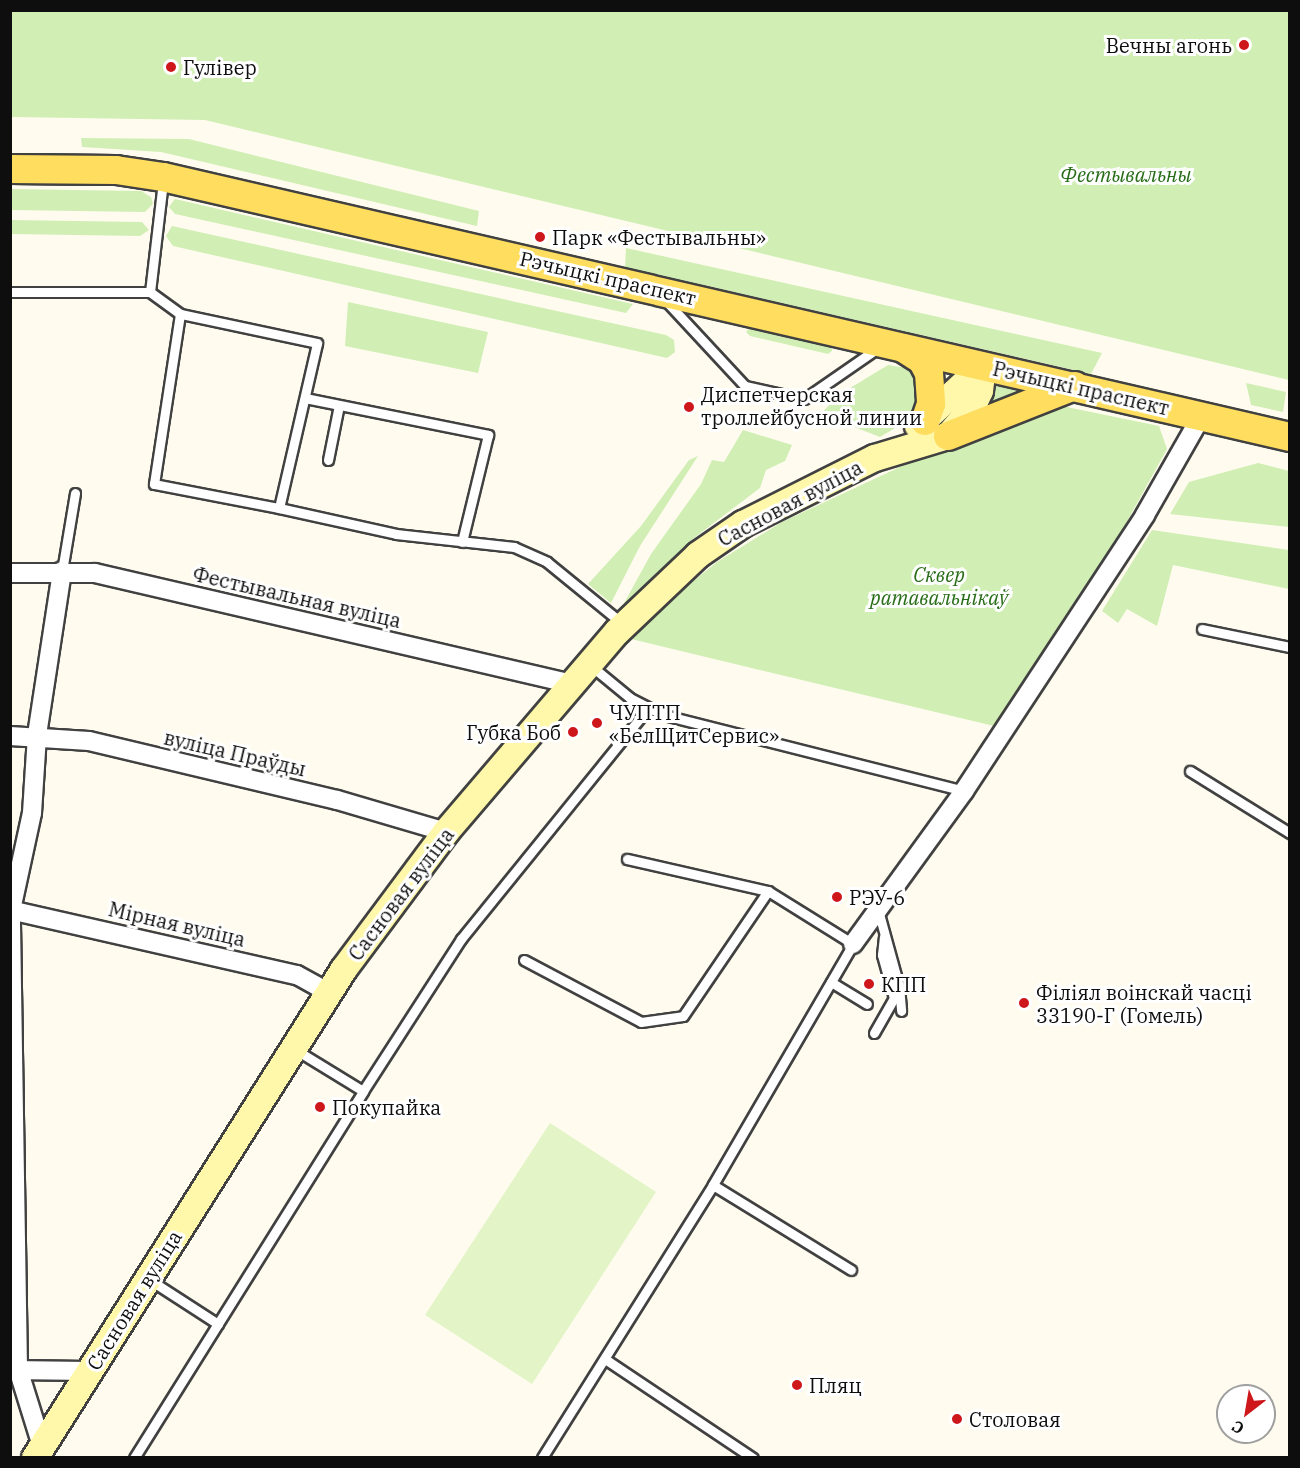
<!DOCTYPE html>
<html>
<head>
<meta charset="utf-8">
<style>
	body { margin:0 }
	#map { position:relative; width:1300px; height:1468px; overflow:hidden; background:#fffcef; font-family:"IBM Plex Serif",serif }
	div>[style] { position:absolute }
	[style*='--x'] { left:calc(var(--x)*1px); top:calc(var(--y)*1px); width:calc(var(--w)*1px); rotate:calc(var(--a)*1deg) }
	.green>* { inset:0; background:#d1eeb4 }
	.pitch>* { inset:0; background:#e3f4c7 }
	.roads { filter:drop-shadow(2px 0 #414141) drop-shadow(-2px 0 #414141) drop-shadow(0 2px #414141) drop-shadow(0 -2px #414141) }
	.service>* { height:9px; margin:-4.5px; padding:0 4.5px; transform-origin:4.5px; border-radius:4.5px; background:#fff }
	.minor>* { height:18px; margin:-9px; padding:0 9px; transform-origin:9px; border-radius:9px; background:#fff }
	.secondary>* { height:26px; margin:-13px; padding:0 13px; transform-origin:13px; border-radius:13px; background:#fff8aa }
	.primary>* { height:28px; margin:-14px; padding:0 14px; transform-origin:14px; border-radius:14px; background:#ffdd5f }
	.dots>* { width:16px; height:16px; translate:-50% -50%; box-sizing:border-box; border:3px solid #fff; border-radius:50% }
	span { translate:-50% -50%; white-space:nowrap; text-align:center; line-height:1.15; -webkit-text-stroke:6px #fff; paint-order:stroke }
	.poi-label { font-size:20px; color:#0e0e0e }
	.right { translate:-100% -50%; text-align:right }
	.left { translate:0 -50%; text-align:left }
	.park-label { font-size:20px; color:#276d17; font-style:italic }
	.street-label { font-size:20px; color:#0e0e0e }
	.frame { position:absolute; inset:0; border:12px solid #0e0e0e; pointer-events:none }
	.north { position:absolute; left:1216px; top:1384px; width:60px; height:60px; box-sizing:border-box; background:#fff; border:2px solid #9f9f9f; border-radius:50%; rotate:211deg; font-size:16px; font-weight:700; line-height:24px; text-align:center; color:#0e0e0e }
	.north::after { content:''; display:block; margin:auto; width:21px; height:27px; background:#cd171b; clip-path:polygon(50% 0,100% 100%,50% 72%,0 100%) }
</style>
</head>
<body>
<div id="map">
	<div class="green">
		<div style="clip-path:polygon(11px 10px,1289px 11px,1289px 380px,205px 120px,11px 117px)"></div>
		<div style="clip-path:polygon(81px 138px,189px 139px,479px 211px,477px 226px,161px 152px,82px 147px)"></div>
		<div style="clip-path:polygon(11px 189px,141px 191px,151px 197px,153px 204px,145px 212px,11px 210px)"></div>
		<div style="clip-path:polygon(175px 199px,405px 252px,633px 304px,626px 313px,175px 214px,169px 207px)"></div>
		<div style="clip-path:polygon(11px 220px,142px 222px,149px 230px,140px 236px,11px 234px)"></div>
		<div style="clip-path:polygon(172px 226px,666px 335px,674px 340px,675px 352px,667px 358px,173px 246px,166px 236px)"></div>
		<div style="clip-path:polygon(626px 248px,1102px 353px,1091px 374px,625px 267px)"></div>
		<div style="clip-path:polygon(348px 302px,488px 332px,478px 373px,345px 346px)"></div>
		<div style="clip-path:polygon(752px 326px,831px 344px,832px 351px,828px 354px,750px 336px,746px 332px)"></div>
		<div style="clip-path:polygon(888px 365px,913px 369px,924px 390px,917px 415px,880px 437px,821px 414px,837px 396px)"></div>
		<div style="clip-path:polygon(1246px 383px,1286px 392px,1283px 412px,1251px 405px)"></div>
		<div style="clip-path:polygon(987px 384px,1007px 388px,1030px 395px,987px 408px,990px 397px)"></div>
		<div style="clip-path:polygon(1062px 406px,1159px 426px,1167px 449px,1109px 554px,994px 726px,631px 639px,660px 608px,717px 562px,782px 522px,932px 452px)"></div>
		<div style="clip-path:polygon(743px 430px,792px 445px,785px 461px,766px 470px,760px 488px,694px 538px,623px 605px,651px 554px,701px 484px,712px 460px,724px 462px)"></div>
		<div style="clip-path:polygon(698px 456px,640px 546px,611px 603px,588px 584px,641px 526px,689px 460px)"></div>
		<div style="clip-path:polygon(1258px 463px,1289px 471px,1289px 527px,1170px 514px,1189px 482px)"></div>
		<div style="clip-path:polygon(1152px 530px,1289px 550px,1289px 589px,1173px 565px,1157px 626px,1127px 609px,1118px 623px,1102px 611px)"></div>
	</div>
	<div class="pitch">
		<div style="clip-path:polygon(550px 1123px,656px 1192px,532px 1384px,425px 1315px)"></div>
	</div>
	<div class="roads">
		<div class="service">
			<div style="--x:10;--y:292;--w:140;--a:0"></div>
			<div style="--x:150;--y:292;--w:37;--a:36"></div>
			<div style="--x:180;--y:314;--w:172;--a:98.7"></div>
			<div style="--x:154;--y:484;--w:127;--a:10.9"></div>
			<div style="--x:279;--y:508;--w:169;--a:-77"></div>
			<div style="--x:317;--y:343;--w:140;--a:-168"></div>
			<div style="--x:150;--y:292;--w:112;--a:-83.3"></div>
			<div style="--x:666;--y:301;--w:116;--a:47.1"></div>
			<div style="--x:745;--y:386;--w:60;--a:12.4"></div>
			<div style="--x:804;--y:399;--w:91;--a:-34.7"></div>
			<div style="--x:305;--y:398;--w:187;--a:11.4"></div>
			<div style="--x:488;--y:435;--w:110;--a:103.7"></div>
			<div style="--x:328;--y:460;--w:56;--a:-78.7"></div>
			<div style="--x:279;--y:508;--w:120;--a:12.5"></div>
			<div style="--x:396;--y:534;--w:119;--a:6.3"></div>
			<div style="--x:514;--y:547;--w:36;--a:24"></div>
			<div style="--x:547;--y:562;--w:98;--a:39.2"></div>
			<div style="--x:62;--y:571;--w:79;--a:-80.5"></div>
			<div style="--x:1202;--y:629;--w:90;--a:11.6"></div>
			<div style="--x:590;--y:665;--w:52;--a:39.5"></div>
			<div style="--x:630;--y:698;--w:38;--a:27"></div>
			<div style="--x:664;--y:715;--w:309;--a:14.2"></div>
			<div style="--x:1190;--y:771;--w:118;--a:31.8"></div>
			<div style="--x:627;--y:859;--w:145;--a:12.8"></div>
			<div style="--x:878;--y:910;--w:79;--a:74.6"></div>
			<div style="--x:899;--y:986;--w:25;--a:85"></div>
			<div style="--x:524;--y:960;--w:132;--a:27.9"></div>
			<div style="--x:641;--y:1022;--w:42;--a:-8.1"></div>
			<div style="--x:683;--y:1016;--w:151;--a:-55.8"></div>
			<div style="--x:768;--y:891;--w:100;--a:31.9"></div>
			<div style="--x:853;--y:944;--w:279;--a:120.2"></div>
			<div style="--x:713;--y:1185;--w:322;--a:122.1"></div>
			<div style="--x:831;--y:982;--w:42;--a:31.4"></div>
			<div style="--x:874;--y:1033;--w:40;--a:-60.3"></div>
			<div style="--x:894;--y:998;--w:45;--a:-105.6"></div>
			<div style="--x:882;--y:955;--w:18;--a:-84"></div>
			<div style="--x:363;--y:1091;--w:181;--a:-57.2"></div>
			<div style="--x:461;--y:939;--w:296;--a:-51"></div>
			<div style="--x:713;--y:1185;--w:162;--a:31.6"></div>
			<div style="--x:150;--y:1280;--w:81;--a:32.9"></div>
			<div style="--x:605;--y:1359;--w:178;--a:33.8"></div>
			<div style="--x:134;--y:1458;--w:433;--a:-58"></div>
			<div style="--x:363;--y:1091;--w:79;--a:-148.5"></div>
		</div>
		<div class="minor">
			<div style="--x:10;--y:573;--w:85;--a:0"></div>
			<div style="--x:95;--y:573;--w:491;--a:13.1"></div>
			<div style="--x:10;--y:736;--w:79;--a:3.6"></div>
			<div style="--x:89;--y:741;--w:255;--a:13.4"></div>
			<div style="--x:337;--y:800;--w:114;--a:16.4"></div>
			<div style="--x:10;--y:910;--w:294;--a:12.8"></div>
			<div style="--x:297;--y:975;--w:37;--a:29"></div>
			<div style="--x:853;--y:944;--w:189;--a:-54"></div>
			<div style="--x:964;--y:791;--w:330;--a:-56.7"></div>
			<div style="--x:1145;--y:515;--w:115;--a:-60.3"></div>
			<div style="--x:10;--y:1370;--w:79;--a:0.7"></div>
			<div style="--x:42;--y:1446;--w:81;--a:-107.3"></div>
			<div style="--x:18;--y:1369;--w:459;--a:-90.9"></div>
			<div style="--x:11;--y:910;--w:99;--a:-77.8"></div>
			<div style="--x:32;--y:813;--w:78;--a:-86.3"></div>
			<div style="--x:37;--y:735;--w:166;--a:-81.3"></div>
		</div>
		<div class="secondary">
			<div style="--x:918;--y:426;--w:88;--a:-42.7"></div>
			<div style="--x:35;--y:1458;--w:578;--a:-57.71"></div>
			<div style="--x:344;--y:969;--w:171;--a:-53.3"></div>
			<div style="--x:446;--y:832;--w:263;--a:-49.5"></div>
			<div style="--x:617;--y:632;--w:112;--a:-43.5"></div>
			<div style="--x:698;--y:555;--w:55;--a:-34.6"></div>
			<div style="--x:743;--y:524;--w:148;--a:-26.6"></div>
			<div style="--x:875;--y:458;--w:76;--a:-16.8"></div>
			<div style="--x:948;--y:436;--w:35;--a:-49"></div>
			<div style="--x:971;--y:410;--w:21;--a:-65"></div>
			<div style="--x:980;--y:391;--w:25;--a:-83"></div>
		</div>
		<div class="primary">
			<div style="--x:10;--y:169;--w:106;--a:0.5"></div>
			<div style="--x:116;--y:170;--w:48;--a:8.5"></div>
			<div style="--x:163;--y:177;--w:1157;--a:12.99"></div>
			<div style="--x:903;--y:348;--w:22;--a:32"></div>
			<div style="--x:922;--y:360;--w:15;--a:62"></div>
			<div style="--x:929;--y:373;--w:31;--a:86"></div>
			<div style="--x:931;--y:404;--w:18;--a:109"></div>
			<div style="--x:948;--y:436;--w:136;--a:-21.6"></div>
		</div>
	</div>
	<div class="dots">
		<div style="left:1244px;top:45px;background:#cd171b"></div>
		<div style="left:171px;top:67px;background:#cd171b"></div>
		<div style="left:540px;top:237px;background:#cd171b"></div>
		<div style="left:689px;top:407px;background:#cd171b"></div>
		<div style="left:597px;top:723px;background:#cd171b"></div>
		<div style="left:573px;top:732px;background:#cd171b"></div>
		<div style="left:837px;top:897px;background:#cd171b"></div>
		<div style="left:869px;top:984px;background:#cd171b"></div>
		<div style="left:1024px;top:1003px;background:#cd171b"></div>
		<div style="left:320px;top:1107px;background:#cd171b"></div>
		<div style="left:797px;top:1385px;background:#cd171b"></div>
		<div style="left:957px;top:1419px;background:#cd171b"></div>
	</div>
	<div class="poi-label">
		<span class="right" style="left:1232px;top:45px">Вечны агонь</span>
		<span class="left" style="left:183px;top:67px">Гулівер</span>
		<span class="left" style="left:552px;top:237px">Парк «Фестывальны»</span>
		<span class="left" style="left:701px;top:406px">Диспетчерская<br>троллейбусной линии</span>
		<span class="left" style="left:609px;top:724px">ЧУПТП<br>«БелЩитСервис»</span>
		<span class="right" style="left:561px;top:732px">Губка Боб</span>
		<span class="left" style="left:849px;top:897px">РЭУ-6</span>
		<span class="left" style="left:881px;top:984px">КПП</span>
		<span class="left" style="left:1036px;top:1004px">Філіял воінскай часці<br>33190-Г (Гомель)</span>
		<span class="left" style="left:332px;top:1107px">Покупайка</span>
		<span class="left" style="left:809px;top:1385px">Пляц</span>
		<span class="left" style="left:969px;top:1419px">Столовая</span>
	</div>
	<div class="park-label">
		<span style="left:1126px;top:174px">Фестывальны</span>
		<span style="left:939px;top:586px">Сквер<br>ратавальнікаў</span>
	</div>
	<div class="street-label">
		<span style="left:608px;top:278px;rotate:13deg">Рэчыцкі праспект</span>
		<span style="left:1081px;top:388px;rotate:13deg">Рэчыцкі праспект</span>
		<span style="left:790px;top:503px;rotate:-28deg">Сасновая вуліца</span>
		<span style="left:297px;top:597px;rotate:13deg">Фестывальная вуліца</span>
		<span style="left:235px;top:753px;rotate:13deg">вуліца Праўды</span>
		<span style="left:401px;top:894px;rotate:-53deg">Сасновая вуліца</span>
		<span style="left:177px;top:924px;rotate:13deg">Мірная вуліца</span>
		<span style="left:134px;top:1300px;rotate:-58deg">Сасновая вуліца</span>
	</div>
	<div class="frame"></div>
	<div class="north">С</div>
</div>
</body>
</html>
